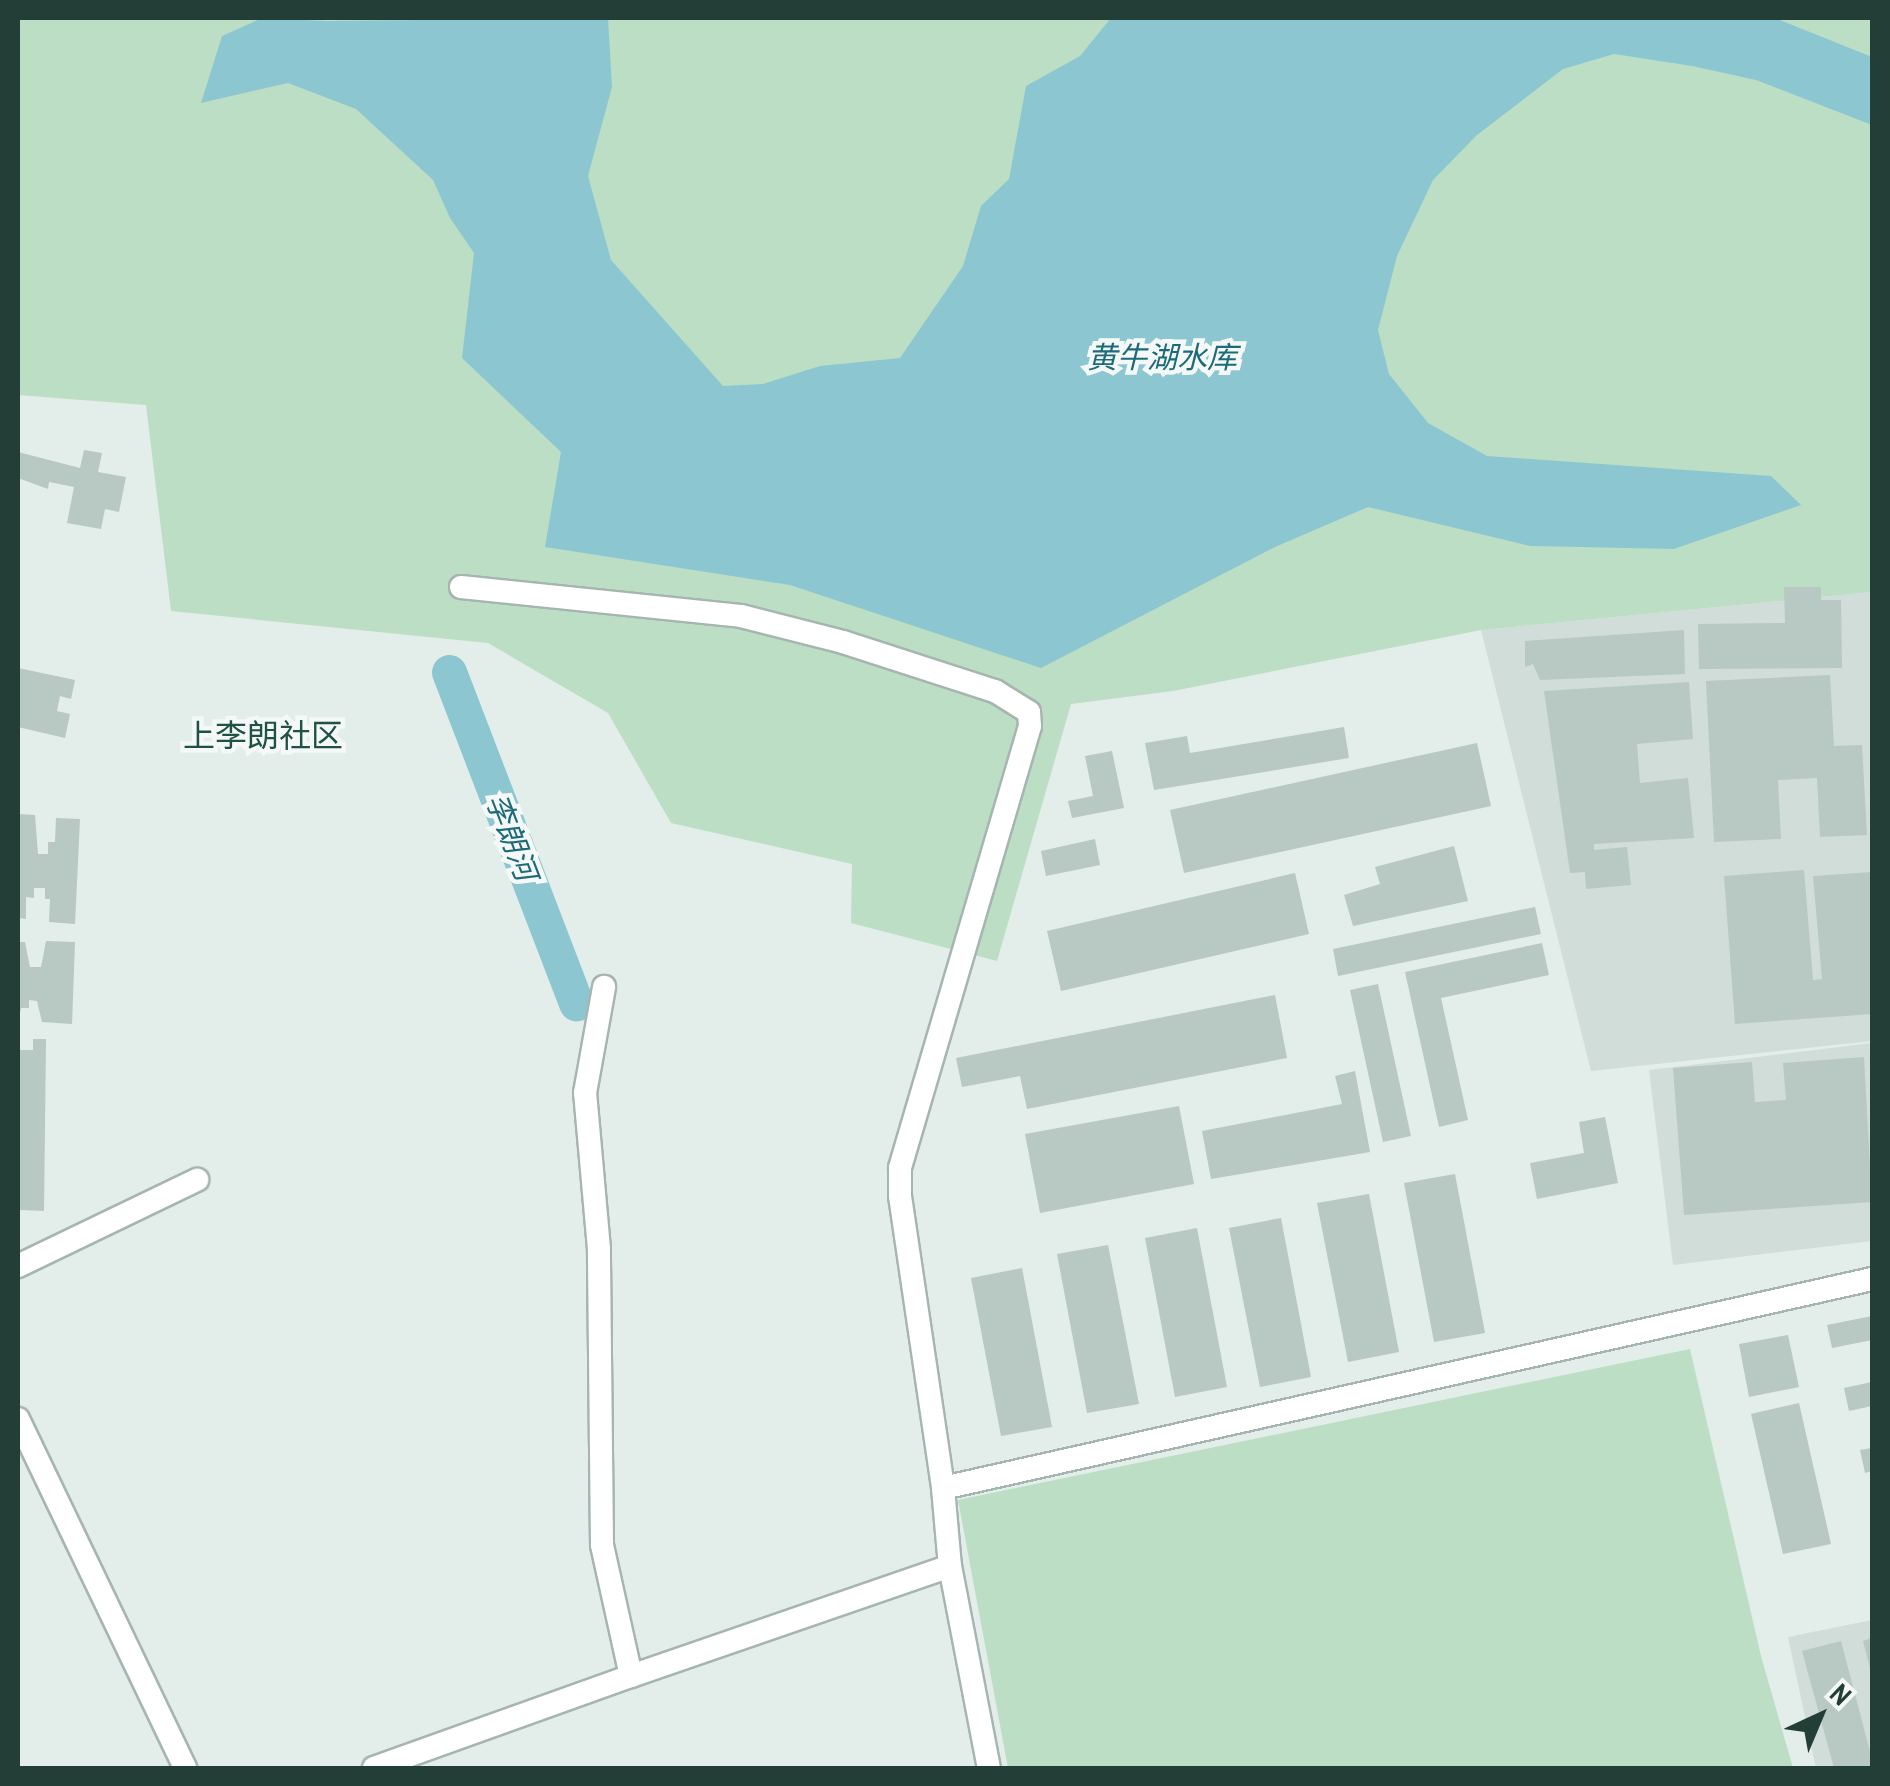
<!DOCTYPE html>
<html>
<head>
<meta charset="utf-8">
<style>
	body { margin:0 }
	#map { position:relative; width:1890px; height:1786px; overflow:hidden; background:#e3ede9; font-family:"Archivo Narrow","Noto Sans SC",sans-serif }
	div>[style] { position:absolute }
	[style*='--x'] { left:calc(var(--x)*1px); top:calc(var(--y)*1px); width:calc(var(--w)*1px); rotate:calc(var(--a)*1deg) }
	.built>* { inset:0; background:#d1ddd8 }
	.green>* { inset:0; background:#bcdec5 }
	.water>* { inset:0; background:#8cc7d1 }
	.river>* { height:35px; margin:-17.5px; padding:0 17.5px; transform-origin:17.5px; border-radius:17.5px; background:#8cc7d1 }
	.building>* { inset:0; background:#b8c8c2 }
	.roads { filter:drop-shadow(2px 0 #a6b5b0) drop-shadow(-2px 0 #a6b5b0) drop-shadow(0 2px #a6b5b0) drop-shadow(0 -2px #a6b5b0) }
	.minor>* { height:22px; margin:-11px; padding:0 11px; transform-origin:11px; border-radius:11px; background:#fff }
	span { translate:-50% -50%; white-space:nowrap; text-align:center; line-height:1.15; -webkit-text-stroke:9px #f4f9f7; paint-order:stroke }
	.water-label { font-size:30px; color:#1d6b7a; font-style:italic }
	.quarter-label { font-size:32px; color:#1f5144 }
	.frame { position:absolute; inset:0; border:20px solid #233e37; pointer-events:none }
	.north { position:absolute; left:1770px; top:1666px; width:100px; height:100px; -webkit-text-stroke:8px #f4f9f7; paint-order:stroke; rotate:44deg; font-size:28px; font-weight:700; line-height:40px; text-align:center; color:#233e37 }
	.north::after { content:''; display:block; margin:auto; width:35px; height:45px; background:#233e37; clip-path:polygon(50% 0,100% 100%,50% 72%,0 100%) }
</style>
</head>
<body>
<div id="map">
	<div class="built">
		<div style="clip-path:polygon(1872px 592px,1872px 1041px,1591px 1071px,1481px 630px)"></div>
		<div style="clip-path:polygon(1872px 1043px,1872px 1241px,1673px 1265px,1649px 1070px)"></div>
		<div style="clip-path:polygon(1872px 1620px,1872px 1768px,1816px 1768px,1788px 1637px)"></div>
	</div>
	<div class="green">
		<div style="clip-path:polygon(18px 18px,1872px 18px,1872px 592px,1481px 630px,1173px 691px,1071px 704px,997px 961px,851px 923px,852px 864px,671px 823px,608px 713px,488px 643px,171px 611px,146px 405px,18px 395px)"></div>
		<div style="clip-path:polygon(1690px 1349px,1761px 1656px,1793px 1768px,1008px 1768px,958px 1500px)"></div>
	</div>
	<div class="water">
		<div style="clip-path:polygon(262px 18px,326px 21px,608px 18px,612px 87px,588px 176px,611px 260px,723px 386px,763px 384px,820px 366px,900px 358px,963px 266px,981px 206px,1009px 179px,1026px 86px,1080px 56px,1111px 18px,1775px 18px,1872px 57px,1872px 125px,1756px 80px,1692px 66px,1614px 54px,1563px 69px,1477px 135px,1433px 180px,1397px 256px,1378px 330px,1389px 374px,1428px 423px,1487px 456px,1771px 476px,1801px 505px,1674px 549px,1530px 546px,1368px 507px,1275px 547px,1041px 668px,790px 585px,545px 547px,561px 452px,462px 358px,474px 253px,450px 218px,433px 180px,356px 109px,288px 83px,201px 103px,222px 36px)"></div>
	</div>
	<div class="river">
		<div style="--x:449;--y:672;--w:355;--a:69"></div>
	</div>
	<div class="building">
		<div style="clip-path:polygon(84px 450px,102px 453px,98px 472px,126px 477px,119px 512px,105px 509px,101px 529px,67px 523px,74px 487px,49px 482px,48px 489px,18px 478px,18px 452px,80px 468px)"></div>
		<div style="clip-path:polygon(1784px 587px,1821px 587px,1821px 600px,1841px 600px,1842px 668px,1699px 669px,1698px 624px,1785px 623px)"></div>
		<div style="clip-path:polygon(1684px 630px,1685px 674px,1540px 680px,1533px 664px,1525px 667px,1525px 641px)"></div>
		<div style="clip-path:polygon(18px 668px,75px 680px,71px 699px,60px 696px,57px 711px,70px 714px,65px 738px,18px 727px)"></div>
		<div style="clip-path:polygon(1830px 675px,1834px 746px,1862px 745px,1867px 835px,1820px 837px,1817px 778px,1778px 780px,1781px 839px,1714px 842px,1706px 681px)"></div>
		<div style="clip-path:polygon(1689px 682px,1693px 739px,1637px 744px,1640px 783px,1688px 778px,1694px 838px,1594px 844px,1594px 850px,1627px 847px,1631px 885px,1586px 889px,1585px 872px,1570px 873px,1544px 691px)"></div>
		<div style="clip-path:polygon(1344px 727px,1349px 758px,1154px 790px,1145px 743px,1187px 736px,1190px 753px)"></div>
		<div style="clip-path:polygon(1477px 743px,1491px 806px,1184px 873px,1170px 810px)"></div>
		<div style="clip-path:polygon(1112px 751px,1124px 808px,1072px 818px,1068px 801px,1093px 796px,1085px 756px)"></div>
		<div style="clip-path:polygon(18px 814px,35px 815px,38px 854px,48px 854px,48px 842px,55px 842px,56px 818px,80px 819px,75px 924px,49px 922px,50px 899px,45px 899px,45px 888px,34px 888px,34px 898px,26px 897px,26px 919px,18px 918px)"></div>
		<div style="clip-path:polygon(1095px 839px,1100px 865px,1046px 876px,1041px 851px)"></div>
		<div style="clip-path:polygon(1454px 846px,1468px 901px,1353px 926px,1344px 895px,1380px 884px,1375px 867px)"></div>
		<div style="clip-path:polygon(1804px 870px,1813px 980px,1822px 979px,1813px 876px,1872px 872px,1872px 1014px,1735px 1024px,1724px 876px)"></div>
		<div style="clip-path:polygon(1295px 873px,1309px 934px,1061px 991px,1047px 931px)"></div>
		<div style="clip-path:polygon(1535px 907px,1541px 934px,1338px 976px,1333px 949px)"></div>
		<div style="clip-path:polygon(46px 941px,75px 942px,72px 1024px,42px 1022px,37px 1001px,29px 1000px,29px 1008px,21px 1008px,18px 1023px,18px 942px,25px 942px,30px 967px,41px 967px)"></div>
		<div style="clip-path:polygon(1542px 943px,1549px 975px,1441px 998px,1468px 1120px,1439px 1127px,1405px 972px)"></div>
		<div style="clip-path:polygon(1378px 984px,1411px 1136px,1383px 1142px,1350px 990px)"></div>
		<div style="clip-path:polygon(1275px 995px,1287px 1058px,1027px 1109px,1020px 1076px,962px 1087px,956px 1058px)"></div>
		<div style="clip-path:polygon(33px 1039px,46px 1039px,44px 1211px,19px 1210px,18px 1197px,18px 1050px,33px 1050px)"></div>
		<div style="clip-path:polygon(1864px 1057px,1872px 1202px,1684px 1215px,1673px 1068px,1752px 1062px,1755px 1102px,1786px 1100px,1783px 1063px)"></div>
		<div style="clip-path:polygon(1355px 1071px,1370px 1152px,1211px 1179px,1202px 1131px,1342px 1104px,1335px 1076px)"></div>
		<div style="clip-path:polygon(1179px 1106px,1194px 1184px,1040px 1213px,1025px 1134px)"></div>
		<div style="clip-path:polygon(1605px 1117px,1618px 1183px,1537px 1199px,1530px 1163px,1584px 1153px,1579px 1122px)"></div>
		<div style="clip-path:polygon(1455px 1174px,1485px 1333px,1434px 1342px,1404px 1183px)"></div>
		<div style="clip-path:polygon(1369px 1194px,1399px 1352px,1348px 1362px,1317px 1203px)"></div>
		<div style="clip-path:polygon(1281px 1218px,1311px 1377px,1260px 1387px,1229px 1228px)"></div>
		<div style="clip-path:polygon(1197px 1228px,1227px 1387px,1175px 1397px,1145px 1238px)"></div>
		<div style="clip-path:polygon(1108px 1245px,1139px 1404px,1087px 1413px,1057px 1254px)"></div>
		<div style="clip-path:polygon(1022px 1268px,1052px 1427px,1001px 1436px,971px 1278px)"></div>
		<div style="clip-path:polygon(1872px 1316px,1872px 1340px,1832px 1348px,1827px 1325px)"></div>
		<div style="clip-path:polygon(1788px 1335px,1799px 1387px,1749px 1397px,1739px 1344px)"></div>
		<div style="clip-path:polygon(1872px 1382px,1872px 1406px,1849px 1411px,1844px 1388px)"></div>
		<div style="clip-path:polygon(1799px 1403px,1831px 1544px,1783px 1554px,1751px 1414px)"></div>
		<div style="clip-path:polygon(1872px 1448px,1872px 1471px,1865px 1473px,1860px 1450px)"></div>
		<div style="clip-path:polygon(1872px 1638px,1872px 1672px,1871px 1672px,1863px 1641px)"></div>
		<div style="clip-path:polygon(1841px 1641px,1872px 1759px,1872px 1766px,1861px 1768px,1834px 1768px,1802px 1651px)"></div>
	</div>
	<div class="roads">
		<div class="minor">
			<div style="--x:461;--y:587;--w:281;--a:5.9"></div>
			<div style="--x:741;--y:616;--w:105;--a:14.3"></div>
			<div style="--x:843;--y:642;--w:160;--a:17.9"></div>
			<div style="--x:995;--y:691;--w:40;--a:32"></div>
			<div style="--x:1029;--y:712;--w:14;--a:86"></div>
			<div style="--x:1030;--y:726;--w:461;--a:106.4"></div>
			<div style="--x:900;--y:1168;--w:28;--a:90"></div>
			<div style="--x:900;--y:1196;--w:295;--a:81.6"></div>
			<div style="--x:943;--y:1488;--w:78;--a:84.9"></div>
			<div style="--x:950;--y:1566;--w:206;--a:79.1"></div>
			<div style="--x:18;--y:1266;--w:199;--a:-25.7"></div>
			<div style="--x:18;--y:1419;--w:387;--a:64.4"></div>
			<div style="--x:943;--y:1488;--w:952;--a:-12.68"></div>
			<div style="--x:631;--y:1676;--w:337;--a:-19"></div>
			<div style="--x:374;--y:1768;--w:273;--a:-19.7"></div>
			<div style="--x:631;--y:1676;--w:134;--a:-102.5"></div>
			<div style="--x:602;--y:1545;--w:296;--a:-90.6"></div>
			<div style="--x:599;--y:1249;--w:157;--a:-95.1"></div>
			<div style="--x:585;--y:1093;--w:108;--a:-79.8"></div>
		</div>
	</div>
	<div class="water-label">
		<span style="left:1162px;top:357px">黄牛湖水库</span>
		<span style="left:512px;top:837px;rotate:69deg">李朗河</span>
	</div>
	<div class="quarter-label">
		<span style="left:263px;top:736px">上李朗社区</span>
	</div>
	<div class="frame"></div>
	<div class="north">N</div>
</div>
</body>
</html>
